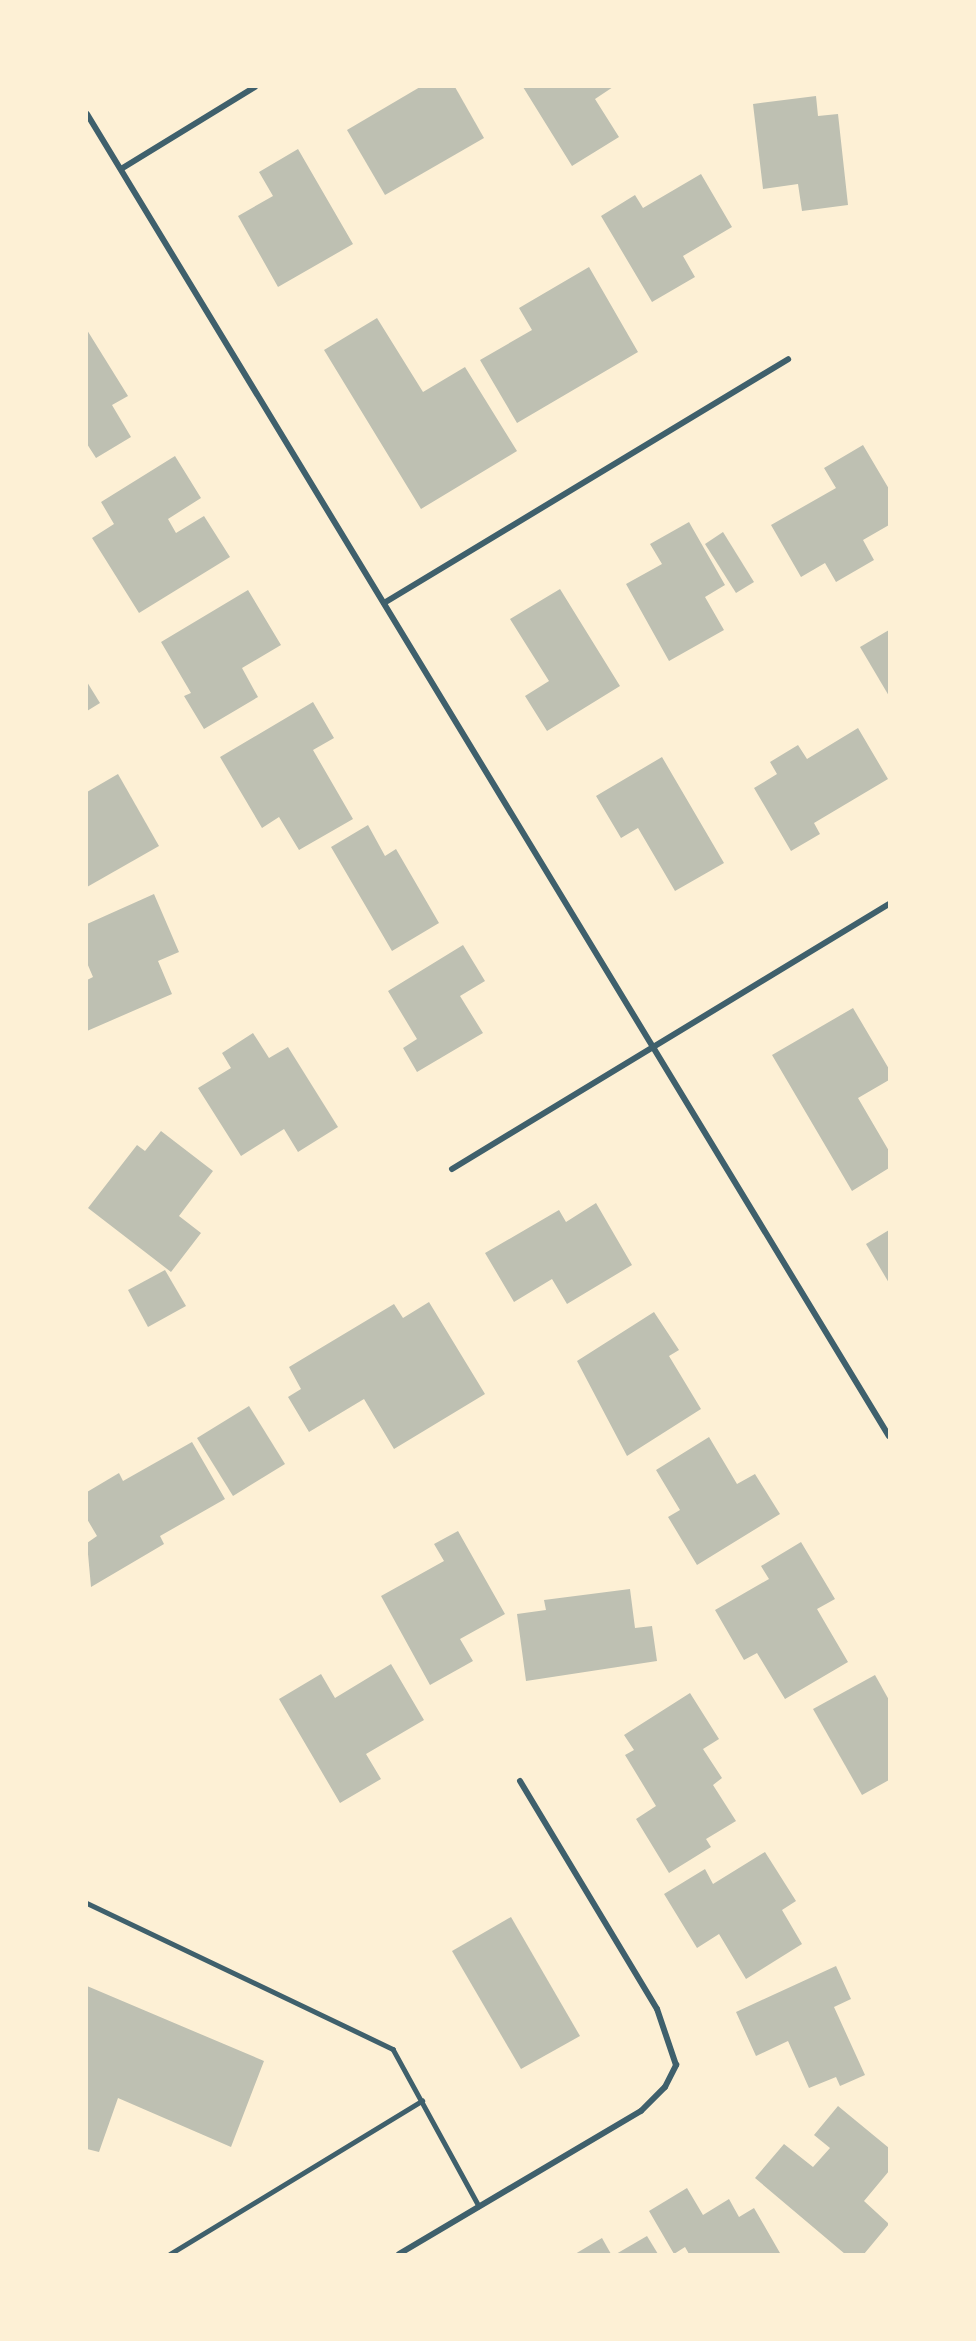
<!DOCTYPE html>
<html>
<head>
<meta charset="utf-8">
<style>
	body { margin:0 }
	#map { position:relative; width:976px; height:2341px; overflow:hidden; background:#fdf0d5; font-family:"IBM Plex Sans",sans-serif }
	div>[style] { position:absolute }
	[style*='--x'] { left:calc(var(--x)*1px); top:calc(var(--y)*1px); width:calc(var(--w)*1px); rotate:calc(var(--a)*1deg) }
	.building>* { inset:0; background:#bec0b2 }
	.service>* { height:4.5px; margin:-2.25px; padding:0 2.25px; transform-origin:2.25px; border-radius:2.25px; background:#3f606c }
	.minor>* { height:6px; margin:-3px; padding:0 3px; transform-origin:3px; border-radius:3px; background:#3f606c }
	span { translate:-50% -50%; white-space:nowrap; text-align:center; line-height:1.15; -webkit-text-stroke:5px #fdf0d5; paint-order:stroke }
	.frame { position:absolute; inset:0; border:88px solid #fdf0d5; pointer-events:none }
</style>
</head>
<body>
<div id="map">
	<div class="building">
		<div style="clip-path:polygon(420px 87px,455px 87px,484px 138px,385px 195px,347px 130px)"></div>
		<div style="clip-path:polygon(523px 87px,613px 87px,595px 99px,619px 137px,572px 166px)"></div>
		<div style="clip-path:polygon(816px 96px,818px 116px,838px 114px,848px 205px,802px 211px,798px 184px,763px 189px,753px 104px)"></div>
		<div style="clip-path:polygon(298px 149px,353px 244px,278px 287px,238px 216px,273px 196px,259px 172px)"></div>
		<div style="clip-path:polygon(701px 174px,732px 227px,683px 256px,695px 277px,652px 302px,601px 216px,635px 195px,643px 208px)"></div>
		<div style="clip-path:polygon(589px 267px,638px 352px,517px 423px,480px 360px,532px 330px,519px 308px)"></div>
		<div style="clip-path:polygon(377px 318px,423px 392px,465px 367px,517px 451px,421px 509px,324px 350px)"></div>
		<div style="clip-path:polygon(87px 330px,128px 396px,112px 405px,131px 437px,96px 458px,87px 444px)"></div>
		<div style="clip-path:polygon(863px 445px,889px 489px,889px 525px,863px 540px,874px 560px,836px 582px,825px 563px,801px 577px,771px 525px,836px 488px,824px 468px)"></div>
		<div style="clip-path:polygon(175px 456px,201px 498px,168px 519px,176px 533px,204px 516px,230px 557px,139px 613px,92px 538px,114px 524px,101px 502px)"></div>
		<div style="clip-path:polygon(689px 522px,725px 585px,705px 597px,724px 630px,669px 661px,626px 584px,662px 564px,650px 544px)"></div>
		<div style="clip-path:polygon(723px 532px,754px 582px,736px 593px,705px 544px)"></div>
		<div style="clip-path:polygon(560px 589px,620px 686px,547px 731px,525px 696px,549px 681px,510px 619px)"></div>
		<div style="clip-path:polygon(248px 590px,281px 645px,242px 668px,258px 697px,204px 729px,184px 696px,191px 693px,161px 642px)"></div>
		<div style="clip-path:polygon(889px 630px,889px 696px,860px 647px)"></div>
		<div style="clip-path:polygon(87px 682px,100px 703px,87px 711px)"></div>
		<div style="clip-path:polygon(313px 702px,334px 738px,313px 750px,353px 819px,299px 850px,279px 817px,262px 828px,220px 757px)"></div>
		<div style="clip-path:polygon(858px 728px,888px 779px,814px 823px,820px 834px,791px 851px,754px 788px,777px 774px,770px 762px,798px 745px,807px 759px)"></div>
		<div style="clip-path:polygon(662px 757px,724px 863px,675px 891px,638px 828px,621px 838px,596px 796px)"></div>
		<div style="clip-path:polygon(118px 774px,159px 846px,87px 887px,87px 792px)"></div>
		<div style="clip-path:polygon(368px 825px,385px 856px,396px 849px,439px 923px,392px 951px,331px 847px)"></div>
		<div style="clip-path:polygon(154px 894px,179px 952px,158px 961px,172px 994px,87px 1031px,87px 980px,93px 977px,87px 963px,87px 924px)"></div>
		<div style="clip-path:polygon(463px 945px,485px 981px,460px 996px,483px 1033px,417px 1072px,403px 1048px,417px 1039px,388px 991px)"></div>
		<div style="clip-path:polygon(853px 1008px,889px 1069px,889px 1080px,858px 1098px,889px 1151px,889px 1168px,852px 1191px,772px 1055px)"></div>
		<div style="clip-path:polygon(253px 1033px,269px 1058px,288px 1047px,338px 1127px,298px 1152px,284px 1129px,241px 1156px,198px 1088px,231px 1068px,222px 1053px)"></div>
		<div style="clip-path:polygon(161px 1131px,213px 1171px,179px 1216px,201px 1233px,171px 1272px,88px 1208px,137px 1145px,145px 1151px)"></div>
		<div style="clip-path:polygon(596px 1203px,632px 1265px,567px 1304px,552px 1279px,514px 1302px,485px 1253px,559px 1210px,566px 1222px)"></div>
		<div style="clip-path:polygon(889px 1230px,889px 1283px,866px 1244px)"></div>
		<div style="clip-path:polygon(165px 1270px,186px 1306px,148px 1327px,128px 1290px)"></div>
		<div style="clip-path:polygon(429px 1302px,485px 1394px,394px 1449px,364px 1399px,309px 1432px,288px 1397px,301px 1389px,289px 1367px,394px 1304px,403px 1318px)"></div>
		<div style="clip-path:polygon(654px 1312px,679px 1350px,669px 1356px,701px 1409px,627px 1456px,577px 1361px)"></div>
		<div style="clip-path:polygon(249px 1406px,285px 1464px,233px 1496px,197px 1438px)"></div>
		<div style="clip-path:polygon(709px 1437px,737px 1484px,755px 1474px,780px 1514px,697px 1565px,668px 1517px,680px 1510px,656px 1470px)"></div>
		<div style="clip-path:polygon(192px 1442px,225px 1499px,160px 1536px,164px 1544px,91px 1587px,87px 1543px,97px 1536px,87px 1519px,87px 1492px,119px 1473px,123px 1481px)"></div>
		<div style="clip-path:polygon(458px 1531px,505px 1614px,460px 1639px,473px 1661px,430px 1685px,381px 1596px,444px 1561px,434px 1544px)"></div>
		<div style="clip-path:polygon(801px 1542px,835px 1599px,817px 1609px,848px 1662px,785px 1699px,757px 1653px,744px 1660px,715px 1610px,769px 1579px,761px 1566px)"></div>
		<div style="clip-path:polygon(630px 1589px,635px 1628px,652px 1626px,657px 1661px,526px 1681px,517px 1614px,546px 1610px,544px 1600px)"></div>
		<div style="clip-path:polygon(391px 1664px,424px 1720px,366px 1754px,381px 1779px,340px 1803px,279px 1699px,321px 1674px,335px 1698px)"></div>
		<div style="clip-path:polygon(875px 1675px,889px 1700px,889px 1780px,862px 1795px,813px 1709px)"></div>
		<div style="clip-path:polygon(690px 1693px,719px 1739px,703px 1749px,722px 1778px,713px 1785px,736px 1821px,706px 1839px,711px 1847px,669px 1873px,636px 1819px,656px 1806px,625px 1755px,634px 1750px,624px 1735px)"></div>
		<div style="clip-path:polygon(765px 1852px,796px 1901px,782px 1910px,802px 1944px,746px 1979px,719px 1934px,697px 1948px,664px 1894px,705px 1869px,713px 1884px)"></div>
		<div style="clip-path:polygon(511px 1917px,580px 2036px,521px 2069px,452px 1951px)"></div>
		<div style="clip-path:polygon(836px 1966px,851px 1999px,834px 2007px,865px 2075px,840px 2086px,836px 2077px,809px 2088px,788px 2041px,756px 2056px,736px 2012px)"></div>
		<div style="clip-path:polygon(87px 1986px,264px 2061px,231px 2147px,118px 2098px,99px 2152px,87px 2149px)"></div>
		<div style="clip-path:polygon(838px 2106px,889px 2148px,889px 2171px,864px 2201px,889px 2224px,864px 2254px,845px 2254px,755px 2178px,784px 2144px,813px 2167px,830px 2148px,814px 2135px)"></div>
		<div style="clip-path:polygon(687px 2188px,703px 2215px,729px 2199px,739px 2217px,754px 2208px,780px 2253px,689px 2254px,685px 2247px,674px 2254px,649px 2211px)"></div>
		<div style="clip-path:polygon(647px 2236px,658px 2254px,616px 2254px)"></div>
		<div style="clip-path:polygon(602px 2238px,611px 2254px,575px 2254px)"></div>
	</div>
	<div class="service">
		<div style="--x:87;--y:1903;--w:339;--a:25.5"></div>
		<div style="--x:393;--y:2049;--w:179;--a:61.3"></div>
		<div style="--x:170;--y:2254;--w:295;--a:-31.3"></div>
	</div>
	<div class="minor">
		<div style="--x:87;--y:114;--w:1546;--a:58.76"></div>
		<div style="--x:121;--y:169;--w:157;--a:-31.5"></div>
		<div style="--x:384;--y:603;--w:472;--a:-31.1"></div>
		<div style="--x:452;--y:1169;--w:511;--a:-31.23"></div>
		<div style="--x:399;--y:2254;--w:281;--a:-30.6"></div>
		<div style="--x:641;--y:2111;--w:34;--a:-45"></div>
		<div style="--x:665;--y:2087;--w:25;--a:-63"></div>
		<div style="--x:676;--y:2065;--w:59;--a:-108.7"></div>
		<div style="--x:657;--y:2009;--w:266;--a:-121"></div>
	</div>
	<div class="frame"></div>
</div>
</body>
</html>
